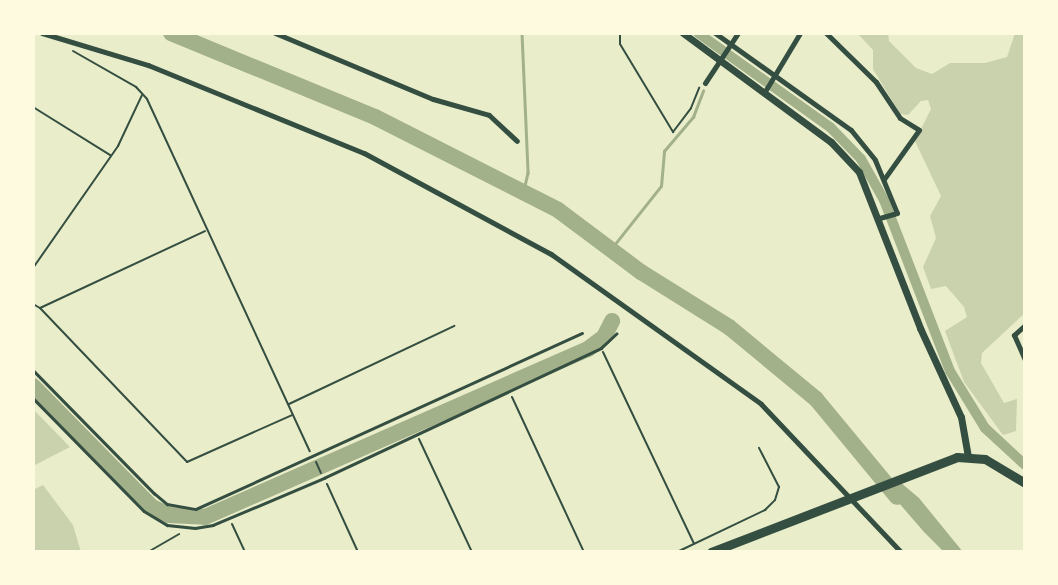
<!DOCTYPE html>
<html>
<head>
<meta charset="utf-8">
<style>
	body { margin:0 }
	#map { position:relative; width:1058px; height:585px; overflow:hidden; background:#e9edc9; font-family:Arial,sans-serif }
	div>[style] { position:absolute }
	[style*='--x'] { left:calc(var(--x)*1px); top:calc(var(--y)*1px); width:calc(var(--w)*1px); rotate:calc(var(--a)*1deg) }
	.green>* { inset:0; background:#cad2ad }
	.water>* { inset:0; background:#a3b18a }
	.stream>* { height:2.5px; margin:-1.25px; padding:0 1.25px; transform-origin:1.25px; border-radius:1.25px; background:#a3b18a }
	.canal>* { height:10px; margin:-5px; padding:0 5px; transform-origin:5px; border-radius:5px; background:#a3b18a }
	.river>* { height:16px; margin:-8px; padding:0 8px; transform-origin:8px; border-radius:8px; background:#a3b18a }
	.path>* { height:2px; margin:-1px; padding:0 1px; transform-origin:1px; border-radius:1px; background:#344e41 }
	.service>* { height:2.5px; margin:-1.25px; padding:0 1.25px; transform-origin:1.25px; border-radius:1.25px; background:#344e41 }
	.minor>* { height:5px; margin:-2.5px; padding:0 2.5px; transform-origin:2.5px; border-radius:2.5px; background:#344e41 }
	.tertiary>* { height:7px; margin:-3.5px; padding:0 3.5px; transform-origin:3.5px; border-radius:3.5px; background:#344e41 }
	.primary>* { height:9px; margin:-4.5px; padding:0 4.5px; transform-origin:4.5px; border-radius:4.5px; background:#344e41 }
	span { translate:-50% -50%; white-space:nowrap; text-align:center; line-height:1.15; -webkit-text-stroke:7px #fefae0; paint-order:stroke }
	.frame { position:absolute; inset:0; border:35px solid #fefae0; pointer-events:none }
</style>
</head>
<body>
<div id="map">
	<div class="green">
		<div style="clip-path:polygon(857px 33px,888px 33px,889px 41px,916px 68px,932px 74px,950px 63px,985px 63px,1007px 57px,1015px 33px,1025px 33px,1025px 313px,982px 353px,981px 363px,1004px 403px,1017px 399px,1016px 431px,1003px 435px,964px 382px,945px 331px,967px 317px,964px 307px,946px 286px,931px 289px,923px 267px,936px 238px,930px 216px,941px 196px,915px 141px,931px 109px,928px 100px,921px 101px,908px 115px,900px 114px,873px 69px,873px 50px)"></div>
		<div style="clip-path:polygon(33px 409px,70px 447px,35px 465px,33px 462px)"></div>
		<div style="clip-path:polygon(43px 485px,73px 525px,81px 552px,33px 552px,33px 490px)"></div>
	</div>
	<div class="water">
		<div style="clip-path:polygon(900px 482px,919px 498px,963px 552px,944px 552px,924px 532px,886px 488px)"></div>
	</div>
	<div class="stream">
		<div style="--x:522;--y:33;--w:140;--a:87.5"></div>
		<div style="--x:528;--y:173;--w:18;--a:103"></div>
		<div style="--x:611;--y:249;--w:80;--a:-51.6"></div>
		<div style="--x:661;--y:186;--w:35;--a:-85"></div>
		<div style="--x:664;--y:151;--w:45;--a:-49.5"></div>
		<div style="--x:693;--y:117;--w:28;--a:-69"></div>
	</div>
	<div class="canal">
		<div style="--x:698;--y:33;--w:163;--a:35.5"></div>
		<div style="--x:831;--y:128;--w:43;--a:45.9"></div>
		<div style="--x:861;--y:159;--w:47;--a:60.7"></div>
		<div style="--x:884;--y:200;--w:183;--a:68.9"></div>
		<div style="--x:950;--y:371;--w:67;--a:58.4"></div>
		<div style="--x:985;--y:428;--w:54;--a:42.8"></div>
	</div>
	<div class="river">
		<div style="--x:171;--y:33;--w:221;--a:22.4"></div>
		<div style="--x:375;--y:117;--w:205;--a:26.9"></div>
		<div style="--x:558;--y:210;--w:104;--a:36.8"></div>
		<div style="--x:641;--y:272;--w:104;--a:32"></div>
		<div style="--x:729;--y:327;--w:113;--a:39.6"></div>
		<div style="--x:816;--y:399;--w:127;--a:50.4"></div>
		<div style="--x:33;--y:386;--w:170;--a:45.5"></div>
		<div style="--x:152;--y:507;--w:19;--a:25"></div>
		<div style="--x:169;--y:515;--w:36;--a:3"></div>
		<div style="--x:205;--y:517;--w:418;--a:-23.7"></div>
		<div style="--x:588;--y:349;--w:20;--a:-37"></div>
		<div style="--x:604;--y:337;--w:18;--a:-63"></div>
	</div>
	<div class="path">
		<div style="--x:620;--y:33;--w:11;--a:90"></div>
		<div style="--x:620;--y:44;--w:103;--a:58.9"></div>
		<div style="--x:673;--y:132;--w:30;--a:-53"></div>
		<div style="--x:691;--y:108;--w:22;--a:-68"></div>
		<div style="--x:73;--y:51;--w:73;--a:29.7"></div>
		<div style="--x:136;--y:87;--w:16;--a:47"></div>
		<div style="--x:147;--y:99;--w:388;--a:65.2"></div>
		<div style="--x:33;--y:107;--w:91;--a:31.9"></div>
		<div style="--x:33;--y:268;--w:149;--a:-55.1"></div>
		<div style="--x:118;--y:146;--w:56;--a:-64.8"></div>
		<div style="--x:33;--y:304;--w:8;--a:30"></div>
		<div style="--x:40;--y:308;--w:182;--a:-25"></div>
		<div style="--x:40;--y:308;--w:213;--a:46.3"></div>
		<div style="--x:187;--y:462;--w:115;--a:-24.1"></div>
		<div style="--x:603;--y:352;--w:212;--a:64.6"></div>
		<div style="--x:512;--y:397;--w:171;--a:65.1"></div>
		<div style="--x:289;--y:404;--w:183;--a:-25.3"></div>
		<div style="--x:419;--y:439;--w:125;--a:64.9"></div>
		<div style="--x:316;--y:462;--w:12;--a:66"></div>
		<div style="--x:327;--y:484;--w:75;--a:65.5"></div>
		<div style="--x:232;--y:524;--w:31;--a:65"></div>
		<div style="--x:148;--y:552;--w:36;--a:-30"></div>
		<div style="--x:677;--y:552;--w:98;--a:-25.5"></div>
		<div style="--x:765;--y:510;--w:14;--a:-45"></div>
		<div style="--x:775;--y:500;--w:14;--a:-73"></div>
		<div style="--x:779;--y:487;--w:44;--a:-117.1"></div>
	</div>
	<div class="service">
		<div style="--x:33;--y:370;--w:173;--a:45.5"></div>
		<div style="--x:154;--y:493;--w:17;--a:40"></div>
		<div style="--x:167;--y:504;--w:29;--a:10"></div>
		<div style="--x:196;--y:509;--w:424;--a:-24.5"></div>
		<div style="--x:33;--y:398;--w:158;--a:45.5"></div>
		<div style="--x:144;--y:511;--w:27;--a:31"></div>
		<div style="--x:167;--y:525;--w:28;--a:6"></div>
		<div style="--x:195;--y:528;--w:18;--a:-9"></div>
		<div style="--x:213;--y:525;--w:121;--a:-22.9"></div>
		<div style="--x:324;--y:478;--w:306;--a:-25.1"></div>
		<div style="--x:601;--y:348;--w:21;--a:-43"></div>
	</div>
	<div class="minor">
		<div style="--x:42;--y:33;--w:111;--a:16.8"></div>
		<div style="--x:148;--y:65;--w:233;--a:22.2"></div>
		<div style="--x:364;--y:153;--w:213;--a:28.4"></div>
		<div style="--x:551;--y:254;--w:258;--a:35.5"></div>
		<div style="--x:761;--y:404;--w:204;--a:46.6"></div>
		<div style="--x:275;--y:33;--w:171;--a:22.7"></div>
		<div style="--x:433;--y:99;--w:58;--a:15.9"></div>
		<div style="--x:489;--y:115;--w:38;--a:43"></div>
		<div style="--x:715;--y:33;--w:167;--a:35.5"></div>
		<div style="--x:851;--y:130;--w:38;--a:51"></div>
		<div style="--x:875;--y:160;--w:57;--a:67.5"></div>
		<div style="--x:897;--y:213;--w:19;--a:164"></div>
		<div style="--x:826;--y:33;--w:70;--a:44.4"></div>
		<div style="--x:876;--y:82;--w:43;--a:56.3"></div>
		<div style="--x:900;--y:118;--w:22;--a:32"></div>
		<div style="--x:919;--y:130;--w:60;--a:125.5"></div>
		<div style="--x:705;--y:83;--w:60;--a:-56.6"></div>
		<div style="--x:764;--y:93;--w:70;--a:-59"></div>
		<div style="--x:1025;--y:325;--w:15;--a:138"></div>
		<div style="--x:1014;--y:335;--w:27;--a:66"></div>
	</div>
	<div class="tertiary">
		<div style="--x:683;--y:33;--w:184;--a:36.4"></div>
		<div style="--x:831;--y:142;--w:41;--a:47"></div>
		<div style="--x:859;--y:172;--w:168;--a:68.6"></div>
		<div style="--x:920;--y:328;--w:98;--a:65.3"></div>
		<div style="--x:961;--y:417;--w:40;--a:80"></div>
	</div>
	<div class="primary">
		<div style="--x:711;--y:552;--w:264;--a:-21.1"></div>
		<div style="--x:957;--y:457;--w:28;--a:4"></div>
		<div style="--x:985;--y:459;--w:47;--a:31"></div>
	</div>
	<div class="frame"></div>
</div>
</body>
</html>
